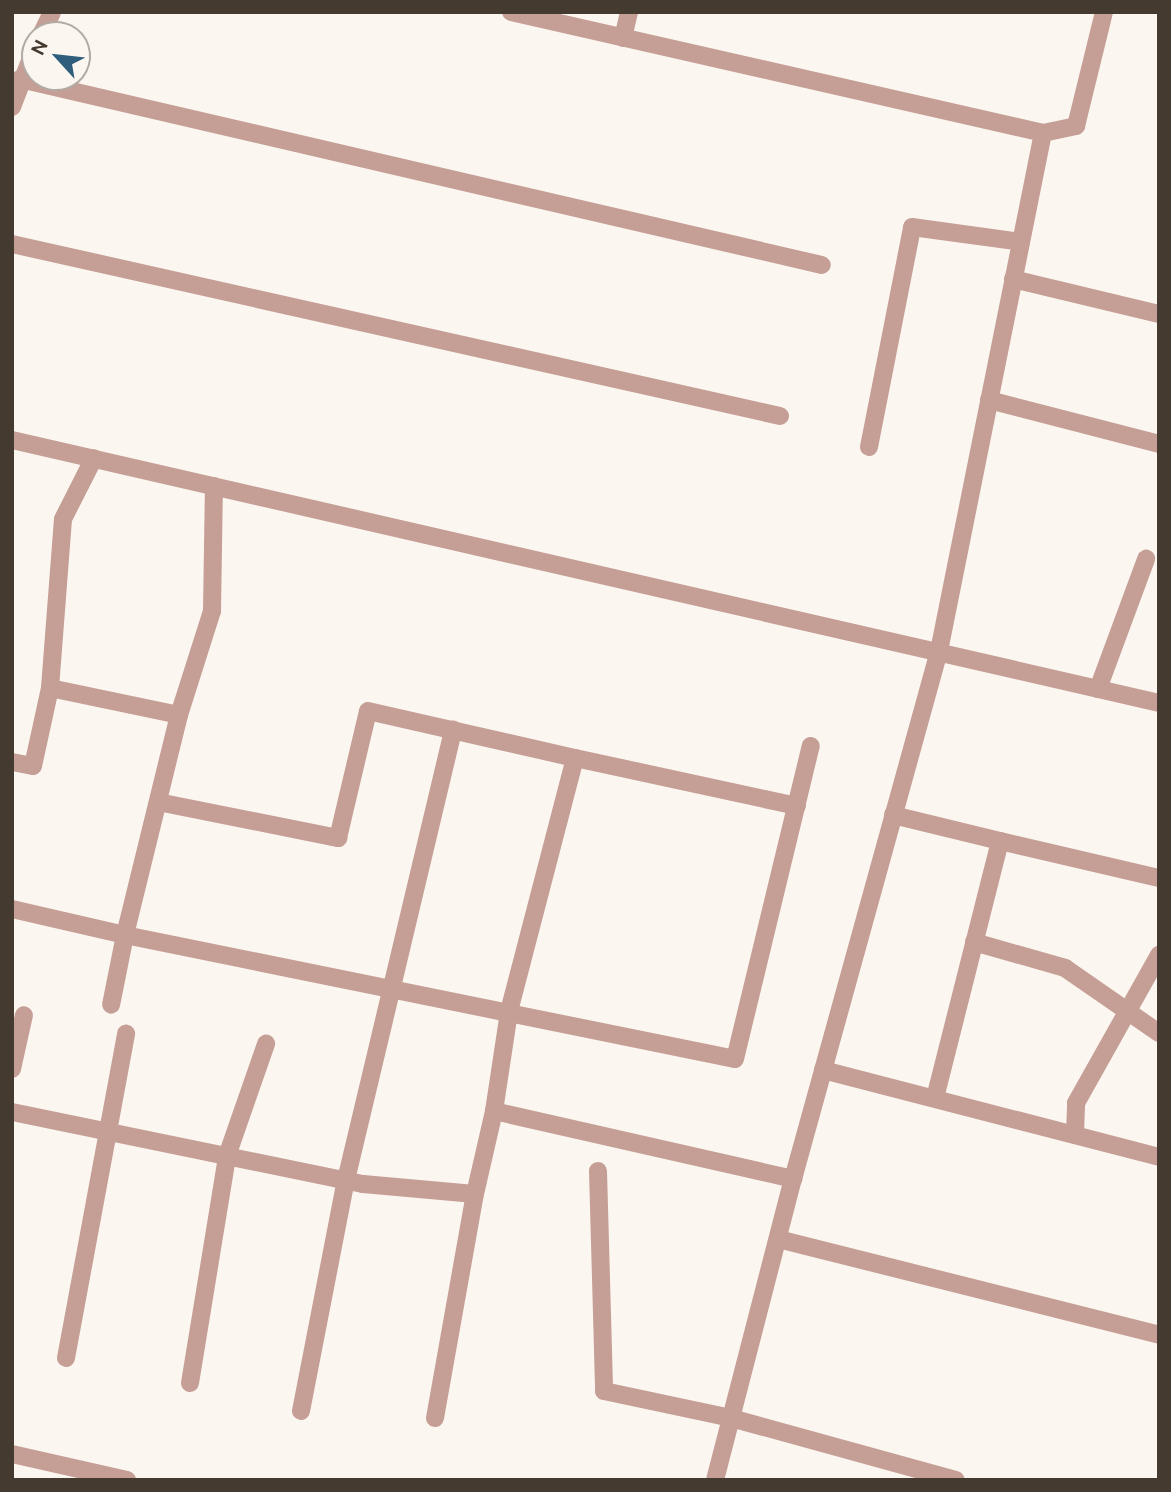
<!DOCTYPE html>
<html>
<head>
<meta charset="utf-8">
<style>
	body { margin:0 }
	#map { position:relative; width:1171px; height:1492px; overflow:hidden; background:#fcf6f1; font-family:Ubuntu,sans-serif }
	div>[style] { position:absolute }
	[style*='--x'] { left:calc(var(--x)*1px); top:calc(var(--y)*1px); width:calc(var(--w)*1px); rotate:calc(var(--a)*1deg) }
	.street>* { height:18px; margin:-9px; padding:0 9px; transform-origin:9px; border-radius:9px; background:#c59f96 }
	span { translate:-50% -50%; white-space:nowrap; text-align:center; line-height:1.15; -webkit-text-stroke:5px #fcf6f1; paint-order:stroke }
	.frame { position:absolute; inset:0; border:14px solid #443a30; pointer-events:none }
	.north { position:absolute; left:21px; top:21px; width:70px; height:70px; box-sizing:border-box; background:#fcf6f1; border:2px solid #b2aba4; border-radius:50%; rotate:297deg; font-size:19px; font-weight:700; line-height:28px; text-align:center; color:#443a30 }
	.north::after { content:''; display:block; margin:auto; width:24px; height:32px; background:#2f5d7c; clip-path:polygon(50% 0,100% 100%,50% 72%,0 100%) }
</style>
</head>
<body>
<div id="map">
	<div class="street">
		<div style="--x:511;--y:12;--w:546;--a:12.81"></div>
		<div style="--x:1043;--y:133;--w:34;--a:-12"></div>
		<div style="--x:1076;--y:126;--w:117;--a:-76.2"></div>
		<div style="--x:41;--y:35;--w:25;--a:-64"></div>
		<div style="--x:623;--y:38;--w:27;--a:-77"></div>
		<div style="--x:20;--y:79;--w:823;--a:13.06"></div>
		<div style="--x:12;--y:107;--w:63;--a:-68.7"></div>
		<div style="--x:12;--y:244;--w:787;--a:12.62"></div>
		<div style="--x:1013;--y:279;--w:150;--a:13.5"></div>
		<div style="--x:989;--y:400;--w:176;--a:14.5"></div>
		<div style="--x:12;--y:440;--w:1177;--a:12.91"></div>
		<div style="--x:869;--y:447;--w:224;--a:-78.9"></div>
		<div style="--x:912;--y:227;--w:110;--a:7.8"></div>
		<div style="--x:50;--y:688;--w:169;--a:-85.6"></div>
		<div style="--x:63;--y:519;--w:68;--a:-63.1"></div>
		<div style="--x:1098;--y:689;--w:139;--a:-69.7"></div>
		<div style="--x:179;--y:715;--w:109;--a:-72.4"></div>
		<div style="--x:212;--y:611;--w:125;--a:-89.1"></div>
		<div style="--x:575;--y:758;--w:227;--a:12.2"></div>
		<div style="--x:12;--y:762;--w:21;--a:11"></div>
		<div style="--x:33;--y:766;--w:80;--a:-77.7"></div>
		<div style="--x:50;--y:688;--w:132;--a:11.8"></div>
		<div style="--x:179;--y:715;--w:227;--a:103.8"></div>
		<div style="--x:125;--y:935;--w:622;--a:11.49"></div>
		<div style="--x:735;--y:1059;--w:322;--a:-76.4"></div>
		<div style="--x:158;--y:802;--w:184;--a:11.3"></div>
		<div style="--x:338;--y:838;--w:130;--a:-76.7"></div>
		<div style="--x:368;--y:711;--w:212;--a:12.8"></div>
		<div style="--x:575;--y:758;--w:262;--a:104.6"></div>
		<div style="--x:509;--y:1012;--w:100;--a:98.6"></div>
		<div style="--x:893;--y:815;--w:110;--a:13.7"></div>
		<div style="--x:12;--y:909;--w:116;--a:13"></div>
		<div style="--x:125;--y:935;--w:71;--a:101.3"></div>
		<div style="--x:974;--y:942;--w:95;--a:15.9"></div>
		<div style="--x:1065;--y:968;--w:114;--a:34.7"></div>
		<div style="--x:12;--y:1069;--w:55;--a:-77.5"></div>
		<div style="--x:823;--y:1070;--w:347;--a:14.5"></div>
		<div style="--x:935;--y:1098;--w:265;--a:-75.8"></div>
		<div style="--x:1000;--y:841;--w:163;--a:13.1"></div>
		<div style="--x:12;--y:1112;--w:358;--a:11.6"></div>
		<div style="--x:363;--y:1184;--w:112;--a:5.1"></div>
		<div style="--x:475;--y:1194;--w:85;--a:-77.1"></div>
		<div style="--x:494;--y:1111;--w:307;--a:12.8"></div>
		<div style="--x:793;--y:1179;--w:548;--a:-74.54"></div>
		<div style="--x:939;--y:651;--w:528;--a:-78.65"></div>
		<div style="--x:1075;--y:1135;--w:32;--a:-88"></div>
		<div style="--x:1076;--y:1103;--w:170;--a:-60.7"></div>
		<div style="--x:598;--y:1171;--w:220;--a:88.4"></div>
		<div style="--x:604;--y:1391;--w:130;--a:12"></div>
		<div style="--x:731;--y:1418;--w:233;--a:15.4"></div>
		<div style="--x:778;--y:1239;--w:393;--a:14.1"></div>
		<div style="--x:66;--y:1358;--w:330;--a:-79.5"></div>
		<div style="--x:190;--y:1383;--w:230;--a:-80.7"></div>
		<div style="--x:227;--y:1156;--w:119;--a:-70.8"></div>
		<div style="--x:301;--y:1411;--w:235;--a:-79"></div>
		<div style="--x:346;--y:1180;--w:463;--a:-76.6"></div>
		<div style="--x:435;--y:1418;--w:228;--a:-79.9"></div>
		<div style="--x:12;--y:1454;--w:118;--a:12.7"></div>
		<div style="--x:715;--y:1480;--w:311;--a:-75.5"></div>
	</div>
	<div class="frame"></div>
	<div class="north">N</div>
</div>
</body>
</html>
